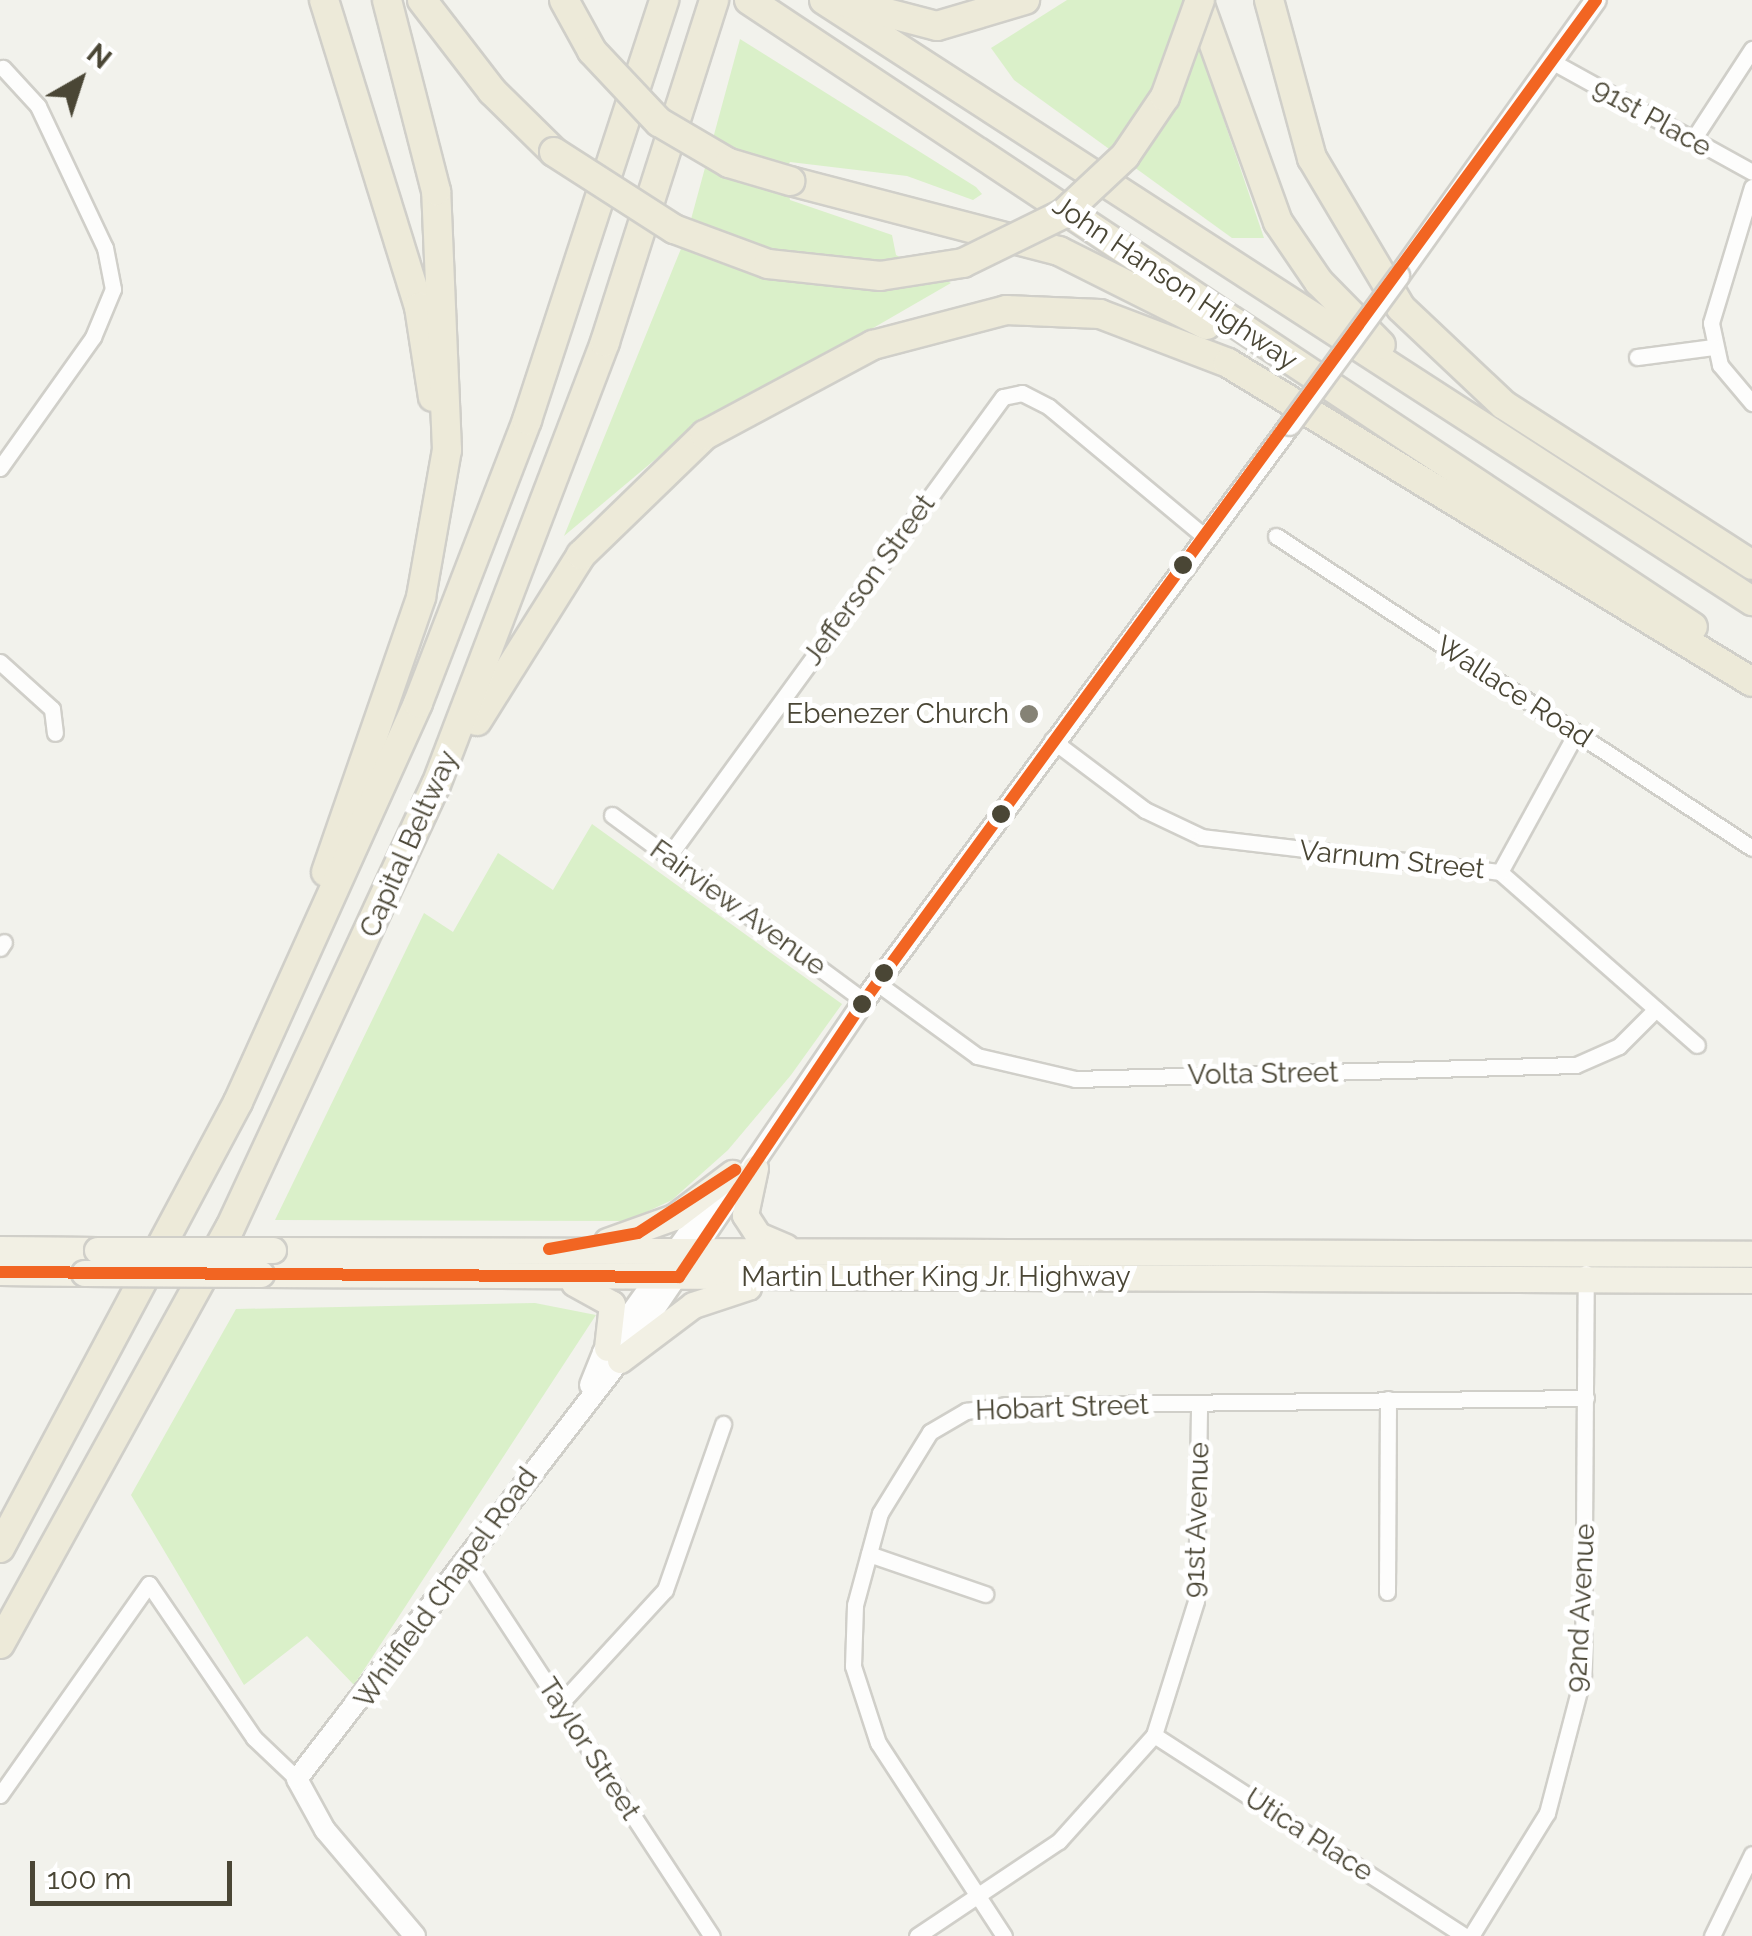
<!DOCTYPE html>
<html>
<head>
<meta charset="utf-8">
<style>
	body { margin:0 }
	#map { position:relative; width:1752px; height:1936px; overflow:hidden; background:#f2f2ec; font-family:Raleway,sans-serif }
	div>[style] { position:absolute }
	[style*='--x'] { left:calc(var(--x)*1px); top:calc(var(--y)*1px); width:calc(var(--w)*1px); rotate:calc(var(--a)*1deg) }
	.green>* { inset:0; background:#daf0c9 }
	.roads { filter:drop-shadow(2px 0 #d0cfc9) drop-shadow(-2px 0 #d0cfc9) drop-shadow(0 2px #d0cfc9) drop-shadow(0 -2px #d0cfc9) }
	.minor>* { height:15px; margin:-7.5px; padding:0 7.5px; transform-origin:7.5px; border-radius:7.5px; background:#fdfdfc }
	.tertiary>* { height:20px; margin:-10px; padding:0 10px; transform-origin:10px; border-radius:10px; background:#fdfdfc }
	.primary>* { height:25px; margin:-12.5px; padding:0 12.5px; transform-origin:12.5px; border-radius:12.5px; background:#f2f0e4 }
	.motorway>* { height:28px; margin:-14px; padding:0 14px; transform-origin:14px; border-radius:14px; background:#edead9 }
	.bridges { filter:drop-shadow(2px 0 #d0cfc9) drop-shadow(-2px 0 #d0cfc9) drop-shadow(0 2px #d0cfc9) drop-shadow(0 -2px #d0cfc9) }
	.tertiary-bridge>* { height:20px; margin:-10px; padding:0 10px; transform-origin:10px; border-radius:10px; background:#fdfdfc }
	.primary-bridge>* { height:25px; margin:-12.5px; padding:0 12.5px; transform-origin:12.5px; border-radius:12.5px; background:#f2f0e4 }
	.motorway-bridge>* { height:28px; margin:-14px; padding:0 14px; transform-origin:14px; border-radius:14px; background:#edead9 }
	.bus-1>* { height:12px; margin:-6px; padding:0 6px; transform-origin:6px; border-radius:6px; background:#f26522 }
	.dots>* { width:28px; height:28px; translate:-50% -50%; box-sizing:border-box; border:5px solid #fff; border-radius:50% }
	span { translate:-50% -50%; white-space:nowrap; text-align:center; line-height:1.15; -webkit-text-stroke:10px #fff; paint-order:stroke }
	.street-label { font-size:28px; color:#4a4635 }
	.poi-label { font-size:28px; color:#4a4635 }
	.right { translate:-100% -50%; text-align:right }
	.north { position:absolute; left:30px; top:30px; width:100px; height:100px; -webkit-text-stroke:8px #fff; paint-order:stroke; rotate:39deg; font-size:28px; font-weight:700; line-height:40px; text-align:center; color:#4a4635 }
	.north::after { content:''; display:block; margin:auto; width:35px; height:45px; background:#4a4635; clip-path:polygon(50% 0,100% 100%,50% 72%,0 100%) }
	.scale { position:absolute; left:30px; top:1861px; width:202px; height:45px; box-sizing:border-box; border:5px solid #4a4635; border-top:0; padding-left:12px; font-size:30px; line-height:35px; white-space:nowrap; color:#4a4635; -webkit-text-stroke:8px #fff; paint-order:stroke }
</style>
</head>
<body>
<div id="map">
	<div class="green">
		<div style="clip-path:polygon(1067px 0,1183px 0,1264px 238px,1232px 238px,1014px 80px,991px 48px)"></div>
		<div style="clip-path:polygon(740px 39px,976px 187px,982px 194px,973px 200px,907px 176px,790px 162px,785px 171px,790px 200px,892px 235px,896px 255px,951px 283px,676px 442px,564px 536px,687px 234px)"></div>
		<div style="clip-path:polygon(592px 824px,842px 1004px,791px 1075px,728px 1150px,672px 1200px,627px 1221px,275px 1220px,424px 913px,453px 932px,498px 853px,553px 890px)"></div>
		<div style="clip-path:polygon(535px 1303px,596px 1315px,354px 1685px,307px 1636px,244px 1685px,131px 1495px,236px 1309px)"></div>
	</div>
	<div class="roads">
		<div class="minor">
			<div style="--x:1553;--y:62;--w:227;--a:28.9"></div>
			<div style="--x:1692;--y:141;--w:110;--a:-56.9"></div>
			<div style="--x:1752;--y:187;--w:142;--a:106.8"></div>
			<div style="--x:1711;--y:323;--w:43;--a:77.9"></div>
			<div style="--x:1720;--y:365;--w:50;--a:49.9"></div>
			<div style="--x:1637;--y:357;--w:77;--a:-7.5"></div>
			<div style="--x:0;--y:468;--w:161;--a:-54.6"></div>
			<div style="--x:93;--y:337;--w:52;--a:-67.4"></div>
			<div style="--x:113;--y:289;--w:42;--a:-101"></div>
			<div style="--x:105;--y:248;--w:157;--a:-115.3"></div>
			<div style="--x:38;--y:106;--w:52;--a:-132.6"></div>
			<div style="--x:1276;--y:536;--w:569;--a:33.24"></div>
			<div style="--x:0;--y:662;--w:70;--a:42.1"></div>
			<div style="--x:52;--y:709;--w:24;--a:83"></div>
			<div style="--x:1052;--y:740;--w:116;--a:37"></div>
			<div style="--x:1145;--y:810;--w:63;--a:25.3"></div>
			<div style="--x:1202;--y:837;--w:300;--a:6.7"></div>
			<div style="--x:1500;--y:872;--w:262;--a:41.3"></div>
			<div style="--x:612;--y:815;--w:313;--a:36.4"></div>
			<div style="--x:668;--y:857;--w:569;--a:-53.94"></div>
			<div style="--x:1003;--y:397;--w:19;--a:-12"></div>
			<div style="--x:1022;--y:393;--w:30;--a:27"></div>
			<div style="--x:1049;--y:407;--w:202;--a:39.8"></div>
			<div style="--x:1500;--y:872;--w:158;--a:-61.3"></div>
			<div style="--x:0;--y:948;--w:7;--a:-56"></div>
			<div style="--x:877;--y:983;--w:124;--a:36.1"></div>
			<div style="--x:977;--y:1056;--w:101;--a:13.2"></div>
			<div style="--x:1075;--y:1079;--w:501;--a:-1.6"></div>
			<div style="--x:1576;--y:1065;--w:47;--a:-23.8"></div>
			<div style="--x:1619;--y:1046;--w:52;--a:-45"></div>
			<div style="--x:869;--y:1554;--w:123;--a:19"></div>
			<div style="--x:467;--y:1562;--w:447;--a:56.8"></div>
			<div style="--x:1387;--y:1592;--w:193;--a:-89.7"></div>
			<div style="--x:560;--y:1704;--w:155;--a:-47.4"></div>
			<div style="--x:665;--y:1590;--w:176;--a:-70.7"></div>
			<div style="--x:1154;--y:1735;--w:370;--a:32.9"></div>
			<div style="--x:0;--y:1795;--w:258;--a:-54.8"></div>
			<div style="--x:149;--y:1584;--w:186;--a:55.7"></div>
			<div style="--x:254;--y:1738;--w:59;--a:43.6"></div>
			<div style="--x:917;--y:1936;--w:171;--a:-33.8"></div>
			<div style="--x:1059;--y:1841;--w:142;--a:-48.1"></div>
			<div style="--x:1154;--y:1735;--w:140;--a:-72.6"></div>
			<div style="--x:1196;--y:1601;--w:197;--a:-89.1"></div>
			<div style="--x:1004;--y:1936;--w:230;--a:-123.1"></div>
			<div style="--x:878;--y:1743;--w:81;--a:-108"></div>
			<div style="--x:853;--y:1666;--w:61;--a:-88.1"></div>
			<div style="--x:855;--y:1605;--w:95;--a:-74.8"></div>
			<div style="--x:880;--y:1513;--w:95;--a:-58.3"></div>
			<div style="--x:930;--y:1432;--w:42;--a:-30.3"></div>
			<div style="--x:966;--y:1411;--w:40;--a:-8.5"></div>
			<div style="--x:1006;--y:1405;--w:580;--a:-0.69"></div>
			<div style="--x:1471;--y:1936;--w:145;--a:-58.3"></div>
			<div style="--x:1547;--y:1813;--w:142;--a:-75.3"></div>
			<div style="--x:1583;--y:1676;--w:403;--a:-89.6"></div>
			<div style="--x:1712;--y:1936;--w:91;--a:-64"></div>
		</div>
		<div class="tertiary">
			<div style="--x:1399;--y:276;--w:339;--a:-54.5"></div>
			<div style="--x:590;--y:1385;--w:35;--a:-68"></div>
			<div style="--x:603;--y:1352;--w:206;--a:-54.3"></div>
			<div style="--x:415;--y:1936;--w:139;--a:-130.3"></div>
			<div style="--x:325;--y:1830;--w:58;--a:-118.8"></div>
			<div style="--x:297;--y:1779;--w:529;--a:-52.37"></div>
			<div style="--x:620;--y:1360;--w:434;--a:-55.8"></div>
			<div style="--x:864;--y:1001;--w:716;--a:-53.51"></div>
		</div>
		<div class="primary">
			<div style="--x:755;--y:1168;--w:48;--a:102"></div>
			<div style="--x:745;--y:1215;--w:24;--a:57"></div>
			<div style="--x:758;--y:1235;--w:30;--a:23"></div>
			<div style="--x:607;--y:1241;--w:71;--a:-19.7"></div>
			<div style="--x:674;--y:1217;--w:73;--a:-37.2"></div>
			<div style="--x:0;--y:1249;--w:97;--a:0.6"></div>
			<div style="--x:273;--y:1250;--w:1479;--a:0.15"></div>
			<div style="--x:0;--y:1272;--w:84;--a:0.7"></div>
			<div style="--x:261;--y:1274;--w:1491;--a:0.23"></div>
			<div style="--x:574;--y:1283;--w:43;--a:28.9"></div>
			<div style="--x:612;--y:1304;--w:44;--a:96.5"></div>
			<div style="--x:620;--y:1360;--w:91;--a:-37"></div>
			<div style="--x:693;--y:1305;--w:58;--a:-18.1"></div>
		</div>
		<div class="motorway">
			<div style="--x:324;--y:0;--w:321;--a:72.8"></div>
			<div style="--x:419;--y:307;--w:91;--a:81.2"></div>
			<div style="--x:422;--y:0;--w:115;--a:52.4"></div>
			<div style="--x:492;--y:91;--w:87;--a:44.5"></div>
			<div style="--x:749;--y:0;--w:1133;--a:33.59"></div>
			<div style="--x:824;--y:0;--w:1106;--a:32.93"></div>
			<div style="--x:1198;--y:0;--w:236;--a:70.2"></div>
			<div style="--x:1278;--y:222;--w:73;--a:55.7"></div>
			<div style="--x:1319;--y:282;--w:88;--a:45.5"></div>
			<div style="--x:1269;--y:0;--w:164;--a:74.8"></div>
			<div style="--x:1312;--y:158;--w:174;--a:59.3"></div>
			<div style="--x:1401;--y:308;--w:141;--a:43.3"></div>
			<div style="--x:1504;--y:405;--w:295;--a:32.8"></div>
			<div style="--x:845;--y:2;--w:95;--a:14.6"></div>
			<div style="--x:937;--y:26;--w:92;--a:-16.5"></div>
			<div style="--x:790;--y:181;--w:278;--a:14.6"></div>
			<div style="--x:1059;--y:251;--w:165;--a:26.6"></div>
			<div style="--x:477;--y:721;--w:196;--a:-57.9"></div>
			<div style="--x:581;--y:555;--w:173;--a:-44.1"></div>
			<div style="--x:705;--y:435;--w:191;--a:-28.2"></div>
			<div style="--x:873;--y:345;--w:138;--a:-14.7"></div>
			<div style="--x:1006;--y:310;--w:94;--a:2.4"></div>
			<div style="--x:1100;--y:314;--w:137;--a:20.9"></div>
			<div style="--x:1228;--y:363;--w:613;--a:31.33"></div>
			<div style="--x:326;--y:872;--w:291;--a:-70.9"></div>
			<div style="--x:421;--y:597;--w:149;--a:-80"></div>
			<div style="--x:447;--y:450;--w:259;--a:-92.4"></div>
			<div style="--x:436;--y:191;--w:197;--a:-104.4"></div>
			<div style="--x:0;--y:1548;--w:506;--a:-61.91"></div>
			<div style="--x:238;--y:1102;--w:438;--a:-65.7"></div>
			<div style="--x:418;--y:703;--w:303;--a:-68.9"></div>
			<div style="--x:527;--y:420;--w:442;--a:-71.9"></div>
			<div style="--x:0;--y:1644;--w:475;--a:-61.1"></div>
			<div style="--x:230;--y:1228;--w:489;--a:-65.1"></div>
			<div style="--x:436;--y:785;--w:474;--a:-69.1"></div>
			<div style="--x:605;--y:342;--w:359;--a:-72.3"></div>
		</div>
	</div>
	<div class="bridges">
		<div class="tertiary-bridge">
			<div style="--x:1290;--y:425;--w:185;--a:-53.8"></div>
		</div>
		<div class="primary-bridge">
			<div style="--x:97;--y:1250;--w:176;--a:0"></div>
			<div style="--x:84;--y:1273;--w:177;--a:0.3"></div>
		</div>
		<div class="motorway-bridge">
			<div style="--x:564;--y:0;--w:58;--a:61.2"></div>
			<div style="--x:592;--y:51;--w:98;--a:46.7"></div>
			<div style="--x:659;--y:122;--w:81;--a:30.4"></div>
			<div style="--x:729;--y:163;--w:64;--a:16.4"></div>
			<div style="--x:554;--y:152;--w:143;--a:32.7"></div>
			<div style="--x:674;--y:229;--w:100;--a:20.4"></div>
			<div style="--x:768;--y:264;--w:113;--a:6.1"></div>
			<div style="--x:880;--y:276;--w:84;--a:-8.9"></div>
			<div style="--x:963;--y:263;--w:111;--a:-26.1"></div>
			<div style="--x:1063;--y:214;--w:85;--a:-43.1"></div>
			<div style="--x:1125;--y:156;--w:71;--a:-55.9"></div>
			<div style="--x:1165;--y:97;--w:103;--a:-70.2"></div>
		</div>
	</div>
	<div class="bus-1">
		<div style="--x:549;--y:1249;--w:90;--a:-10.2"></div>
		<div style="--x:638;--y:1233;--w:116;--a:-33"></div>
		<div style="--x:0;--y:1272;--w:679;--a:0.42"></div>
		<div style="--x:679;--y:1277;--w:332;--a:-56.2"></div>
		<div style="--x:864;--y:1001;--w:1240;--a:-53.82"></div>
	</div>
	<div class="dots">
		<div style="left:1183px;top:565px;background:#4a4635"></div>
		<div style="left:1029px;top:714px;background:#858275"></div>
		<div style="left:1001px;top:814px;background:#4a4635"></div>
		<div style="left:884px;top:973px;background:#4a4635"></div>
		<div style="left:862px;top:1004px;background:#4a4635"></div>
	</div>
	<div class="street-label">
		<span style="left:1652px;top:118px;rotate:29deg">91st Place</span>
		<span style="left:1175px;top:283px;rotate:34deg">John Hanson Highway</span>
		<span style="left:869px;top:580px;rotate:-54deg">Jefferson Street</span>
		<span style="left:1514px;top:692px;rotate:33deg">Wallace Road</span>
		<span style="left:409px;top:844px;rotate:-66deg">Capital Beltway</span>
		<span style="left:1392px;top:860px;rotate:6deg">Varnum Street</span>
		<span style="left:738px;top:908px;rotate:36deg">Fairview Avenue</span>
		<span style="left:1263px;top:1074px;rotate:-1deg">Volta Street</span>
		<span style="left:936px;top:1277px">Martin Luther King Jr. Highway</span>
		<span style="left:1062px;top:1408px;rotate:-2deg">Hobart Street</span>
		<span style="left:1197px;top:1520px;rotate:-88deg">91st Avenue</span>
		<span style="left:446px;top:1588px;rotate:-54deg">Whitfield Chapel Road</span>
		<span style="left:1581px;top:1608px;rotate:-87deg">92nd Avenue</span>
		<span style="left:589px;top:1749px;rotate:57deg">Taylor Street</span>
		<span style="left:1309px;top:1835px;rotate:33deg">Utica Place</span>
	</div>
	<div class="poi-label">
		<span class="right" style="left:1009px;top:714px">Ebenezer Church</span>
	</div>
	<div class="north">N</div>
	<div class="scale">100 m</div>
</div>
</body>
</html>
